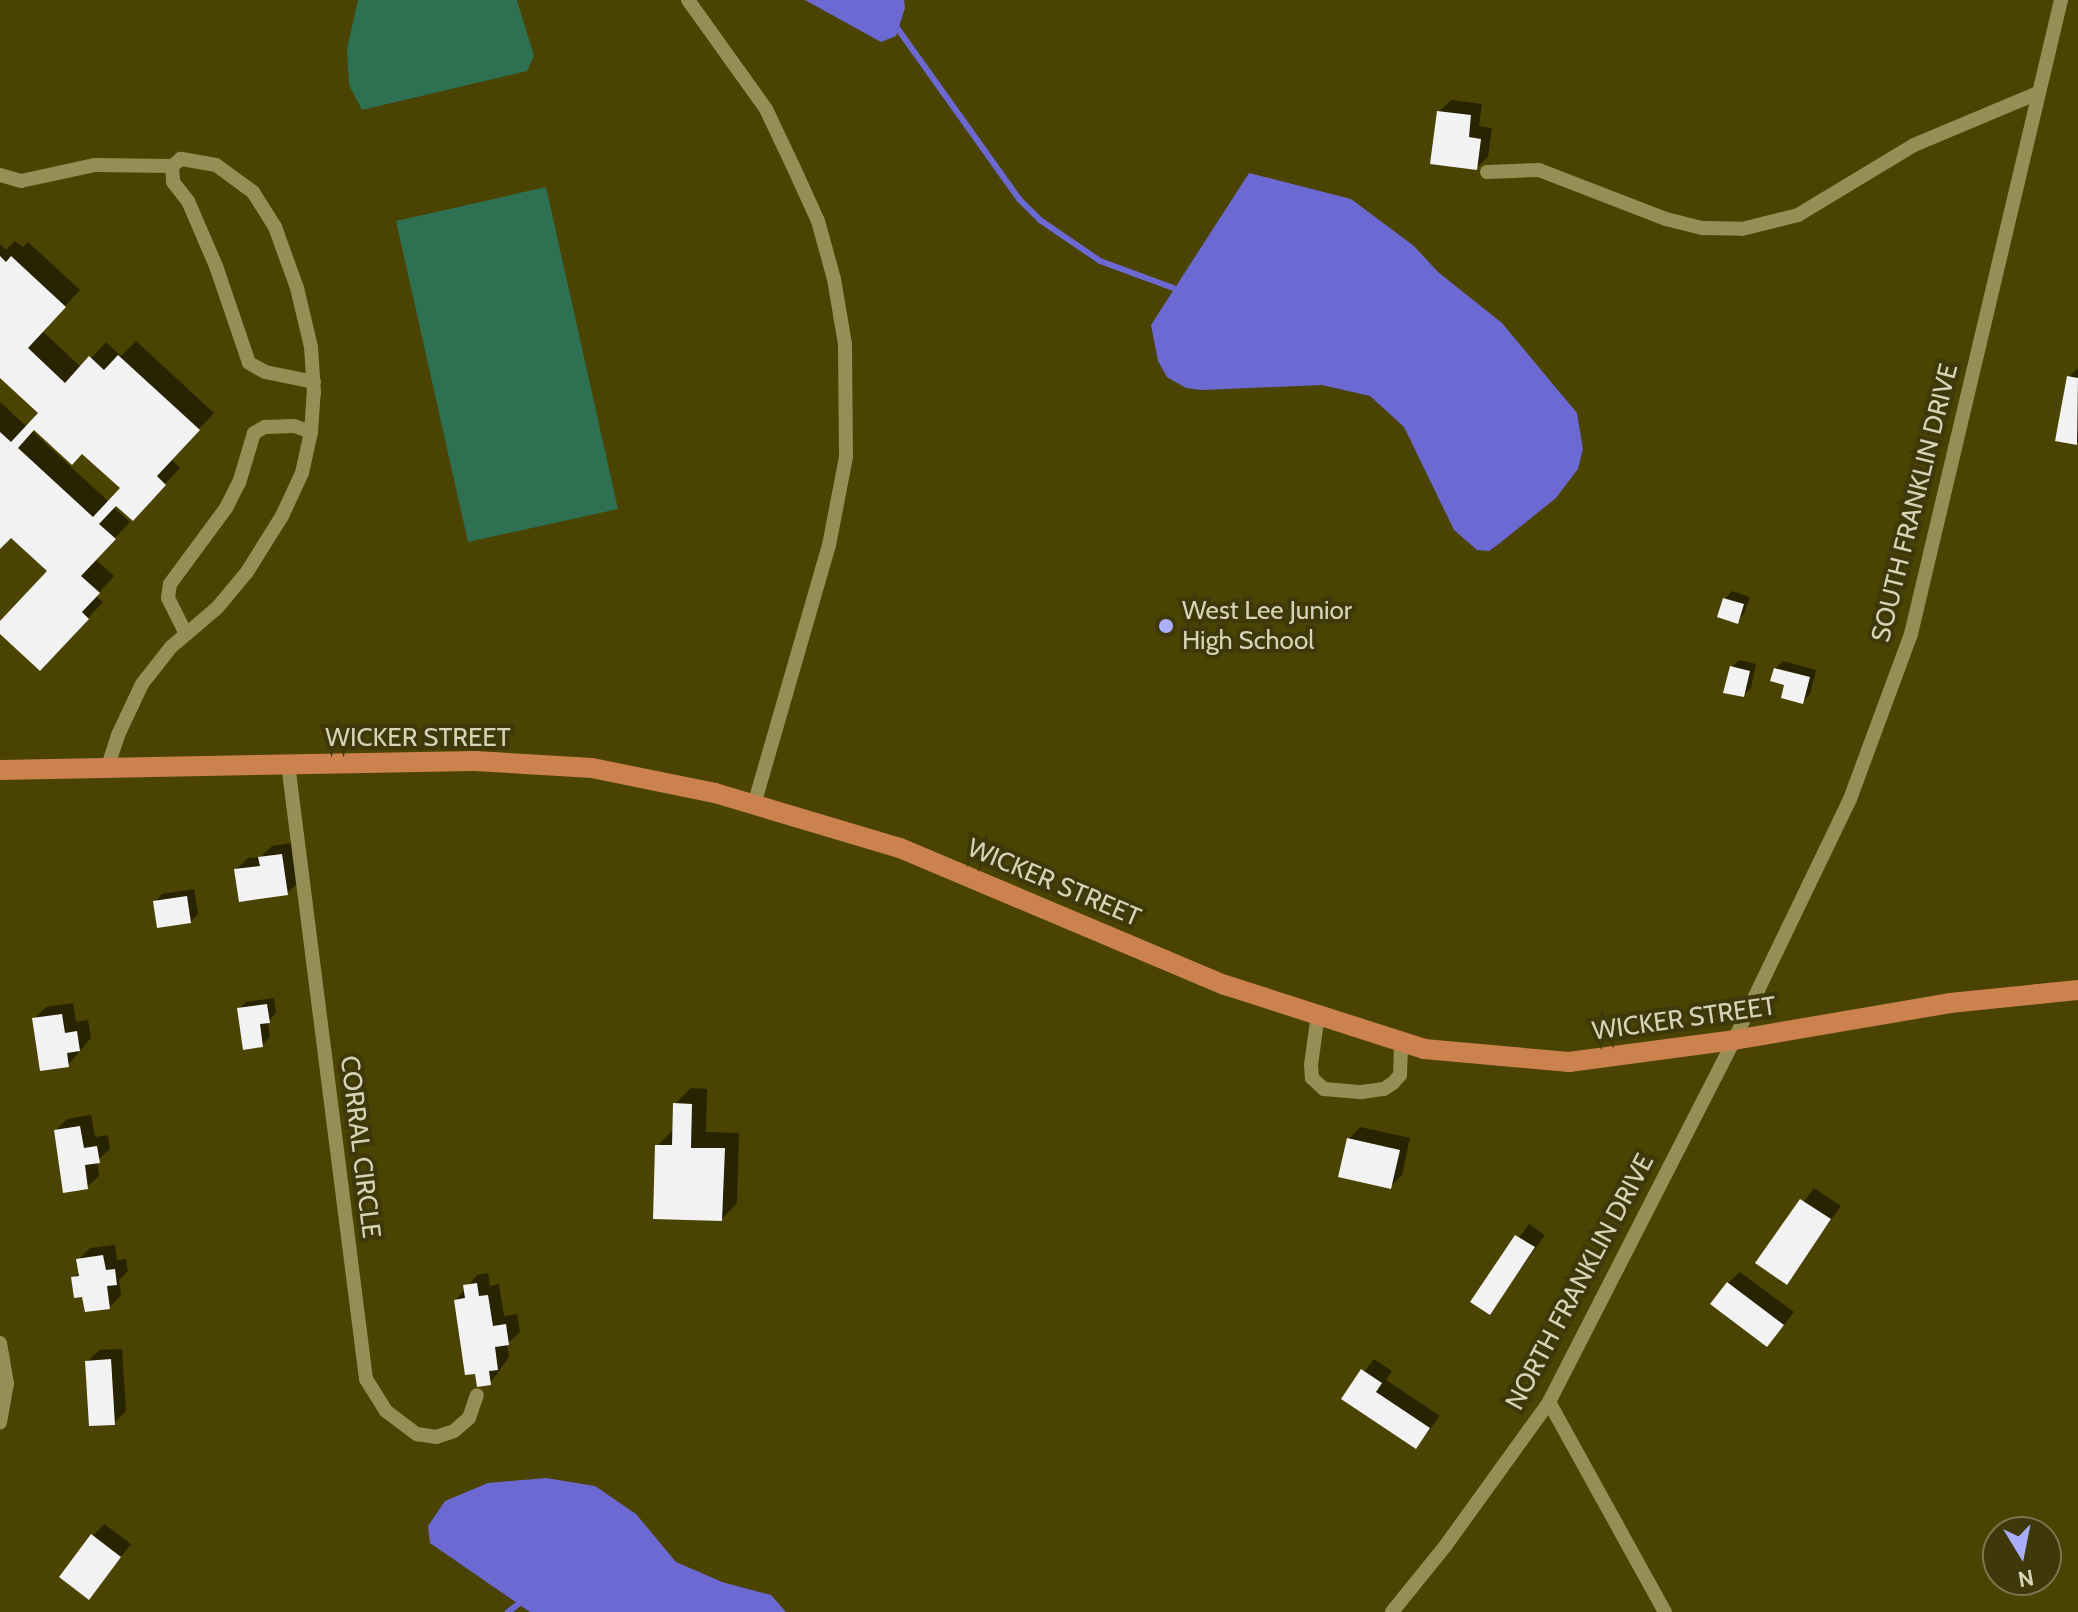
<!DOCTYPE html>
<html>
<head>
<meta charset="utf-8">
<style>
	body { margin:0 }
	#map { position:relative; width:2078px; height:1612px; overflow:hidden; background:#4b4301; font-family:Cabin,sans-serif }
	div>[style] { position:absolute }
	[style*='--x'] { left:calc(var(--x)*1px); top:calc(var(--y)*1px); width:calc(var(--w)*1px); rotate:calc(var(--a)*1deg) }
	.green>* { inset:0; background:#2e7052 }
	.water>* { inset:0; background:#6c69d3 }
	.shadow>* { inset:0; background:#0007 }
	.stream>* { height:6px; margin:-3px; padding:0 3px; transform-origin:3px; border-radius:3px; background:#6c69d3 }
	.building>* { inset:0; background:#f2f2f2 }
	.minor>* { height:14px; margin:-7px; padding:0 7px; transform-origin:7px; border-radius:7px; background:#968e55 }
	.major>* { height:20px; margin:-10px; padding:0 10px; transform-origin:10px; border-radius:10px; background:#cb824f }
	.dots>* { width:22px; height:22px; translate:-50% -50%; box-sizing:border-box; border:4px solid #3e380b; border-radius:50% }
	span { translate:-50% -50%; white-space:nowrap; text-align:center; line-height:1.15; -webkit-text-stroke:8px #3e380b; paint-order:stroke }
	.street-label { font-size:26px; color:#d6d3b6 }
	.poi-label { font-size:26px; color:#d6d3b6 }
	.left { translate:0 -50%; text-align:left }
	.north { position:absolute; left:1982px; top:1516px; width:80px; height:80px; box-sizing:border-box; background:#3e380b; border:2px solid #7b764f; border-radius:50%; rotate:170deg; font-size:22px; font-weight:700; line-height:32px; text-align:center; color:#d6d3b6 }
	.north::after { content:''; display:block; margin:auto; width:28px; height:36px; background:#abaffb; clip-path:polygon(50% 0,100% 100%,50% 72%,0 100%) }
</style>
</head>
<body>
<div id="map">
	<div class="green">
		<div style="clip-path:polygon(358px 0,517px 0,534px 56px,527px 71px,362px 110px,349px 85px,347px 49px)"></div>
		<div style="clip-path:polygon(546px 187px,618px 509px,468px 542px,396px 221px)"></div>
	</div>
	<div class="water">
		<div style="clip-path:polygon(805px 0,904px 0,905px 8px,896px 36px,881px 42px)"></div>
		<div style="clip-path:polygon(1249px 173px,1351px 199px,1414px 246px,1438px 272px,1502px 323px,1577px 413px,1583px 449px,1578px 469px,1556px 498px,1500px 543px,1489px 551px,1477px 550px,1454px 530px,1404px 427px,1370px 396px,1322px 385px,1202px 390px,1186px 388px,1167px 377px,1158px 361px,1151px 325px)"></div>
		<div style="clip-path:polygon(546px 1478px,595px 1486px,636px 1514px,676px 1562px,722px 1582px,771px 1595px,786px 1612px,530px 1612px,430px 1543px,428px 1526px,445px 1501px,488px 1483px)"></div>
	</div>
	<div class="shadow">
		<div style="clip-path:polygon(1451px 100px,1482px 104px,1479px 126px,1492px 128px,1488px 157px,1476px 168px,1439px 112px)"></div>
		<div style="clip-path:polygon(evenodd,15px 241px,23px 247px,28px 242px,80px 290px,42px 331px,82px 368px,106px 342px,121px 356px,136px 341px,214px 413px,171px 459px,180px 468px,148px 502px,117px 503px,113px 507px,130px 522px,95px 559px,114px 576px,96px 596px,103px 602px,56px 653px,0 632px,0 624px,49px 571px,11px 536px,0 548px,0 402px,27px 427px,41px 412px,0 376px,0 244px,6px 250px,15px 241px,35px 427px,82px 451px,123px 488px,109px 502px,32px 431px,35px 427px)"></div>
		<div style="clip-path:polygon(2078px 368px,2078px 442px,2076px 443px,2069px 377px)"></div>
		<div style="clip-path:polygon(1732px 591px,1750px 597px,1744px 614px,1737px 621px,1725px 599px)"></div>
		<div style="clip-path:polygon(1739px 660px,1756px 664px,1751px 688px,1743px 695px,1732px 667px)"></div>
		<div style="clip-path:polygon(1783px 661px,1816px 670px,1810px 694px,1802px 702px,1775px 669px)"></div>
		<div style="clip-path:polygon(293px 843px,299px 882px,287px 893px,236px 870px,248px 858px,261px 857px,272px 846px)"></div>
		<div style="clip-path:polygon(194px 889px,198px 914px,190px 922px,155px 902px,162px 894px)"></div>
		<div style="clip-path:polygon(274px 998px,276px 1013px,268px 1022px,270px 1037px,262px 1045px,239px 1009px,246px 1002px)"></div>
		<div style="clip-path:polygon(73px 1003px,76px 1022px,88px 1020px,91px 1038px,68px 1065px,34px 1019px,46px 1007px)"></div>
		<div style="clip-path:polygon(691px 1088px,707px 1089px,706px 1132px,739px 1133px,737px 1203px,722px 1219px,657px 1146px,674px 1129px,675px 1104px)"></div>
		<div style="clip-path:polygon(91px 1115px,95px 1137px,108px 1135px,110px 1149px,97px 1161px,99px 1176px,87px 1187px,56px 1130px,67px 1119px)"></div>
		<div style="clip-path:polygon(1360px 1127px,1410px 1138px,1402px 1175px,1390px 1187px,1349px 1139px)"></div>
		<div style="clip-path:polygon(1814px 1188px,1841px 1206px,1787px 1282px,1758px 1263px)"></div>
		<div style="clip-path:polygon(1529px 1224px,1545px 1235px,1490px 1312px,1473px 1301px)"></div>
		<div style="clip-path:polygon(115px 1245px,117px 1260px,126px 1259px,128px 1271px,119px 1280px,121px 1295px,110px 1307px,84px 1295px,74px 1278px,80px 1271px,78px 1260px,90px 1248px)"></div>
		<div style="clip-path:polygon(1740px 1272px,1794px 1312px,1778px 1333px,1728px 1283px)"></div>
		<div style="clip-path:polygon(488px 1273px,490px 1286px,499px 1284px,504px 1316px,517px 1314px,520px 1332px,507px 1344px,509px 1357px,490px 1383px,456px 1300px,477px 1275px)"></div>
		<div style="clip-path:polygon(122px 1349px,126px 1411px,114px 1423px,87px 1362px,99px 1350px)"></div>
		<div style="clip-path:polygon(1374px 1359px,1392px 1371px,1386px 1380px,1440px 1416px,1416px 1447px,1343px 1399px)"></div>
		<div style="clip-path:polygon(104px 1524px,131px 1544px,89px 1597px,93px 1536px)"></div>
	</div>
	<div class="stream">
		<div style="--x:895;--y:25;--w:214;--a:54.5"></div>
		<div style="--x:1019;--y:199;--w:30;--a:45"></div>
		<div style="--x:1040;--y:220;--w:73;--a:34.3"></div>
		<div style="--x:1100;--y:261;--w:84;--a:20.2"></div>
		<div style="--x:508;--y:1612;--w:20;--a:-37"></div>
	</div>
	<div class="building">
		<div style="clip-path:polygon(1437px 111px,1471px 115px,1469px 137px,1481px 139px,1477px 170px,1430px 164px)"></div>
		<div style="clip-path:polygon(evenodd,0 256px,6px 262px,11px 256px,66px 307px,28px 348px,65px 383px,89px 356px,104px 370px,118px 355px,200px 430px,157px 476px,166px 485px,133px 521px,116px 506px,99px 524px,116px 539px,81px 576px,100px 593px,82px 612px,89px 619px,40px 671px,0 634px,0 621px,47px 571px,11px 538px,0 549px,0 432px,11px 442px,38px 413px,0 378px,0 256px,34px 430px,72px 465px,82px 454px,120px 488px,93px 517px,18px 448px,34px 430px)"></div>
		<div style="clip-path:polygon(2067px 376px,2078px 378px,2077px 445px,2055px 441px)"></div>
		<div style="clip-path:polygon(1723px 598px,1744px 604px,1738px 624px,1717px 617px)"></div>
		<div style="clip-path:polygon(1730px 666px,1750px 671px,1744px 697px,1723px 693px)"></div>
		<div style="clip-path:polygon(1774px 668px,1810px 677px,1803px 704px,1781px 698px,1784px 685px,1770px 681px)"></div>
		<div style="clip-path:polygon(282px 854px,288px 895px,239px 902px,234px 869px,260px 866px,258px 857px)"></div>
		<div style="clip-path:polygon(187px 896px,191px 923px,157px 928px,153px 901px)"></div>
		<div style="clip-path:polygon(267px 1004px,270px 1023px,260px 1024px,263px 1047px,243px 1050px,237px 1008px)"></div>
		<div style="clip-path:polygon(62px 1014px,65px 1033px,77px 1031px,80px 1051px,67px 1053px,69px 1067px,40px 1071px,32px 1018px)"></div>
		<div style="clip-path:polygon(673px 1103px,692px 1104px,691px 1148px,725px 1148px,722px 1221px,653px 1219px,655px 1145px,672px 1145px)"></div>
		<div style="clip-path:polygon(80px 1126px,84px 1148px,97px 1146px,100px 1163px,85px 1165px,88px 1189px,63px 1193px,54px 1130px)"></div>
		<div style="clip-path:polygon(1347px 1138px,1400px 1150px,1391px 1189px,1338px 1177px)"></div>
		<div style="clip-path:polygon(1800px 1199px,1831px 1219px,1787px 1285px,1755px 1263px)"></div>
		<div style="clip-path:polygon(1515px 1235px,1535px 1247px,1490px 1315px,1470px 1302px)"></div>
		<div style="clip-path:polygon(103px 1255px,106px 1270px,115px 1269px,117px 1285px,107px 1286px,110px 1309px,85px 1312px,82px 1297px,74px 1298px,71px 1277px,79px 1276px,76px 1259px)"></div>
		<div style="clip-path:polygon(1727px 1282px,1784px 1325px,1767px 1347px,1710px 1304px)"></div>
		<div style="clip-path:polygon(477px 1283px,479px 1296px,488px 1295px,493px 1326px,506px 1324px,509px 1345px,495px 1347px,498px 1370px,489px 1371px,491px 1385px,477px 1387px,475px 1374px,465px 1375px,454px 1300px,465px 1298px,463px 1285px)"></div>
		<div style="clip-path:polygon(111px 1359px,115px 1425px,89px 1426px,85px 1361px)"></div>
		<div style="clip-path:polygon(1361px 1369px,1382px 1383px,1376px 1392px,1430px 1428px,1416px 1449px,1341px 1399px)"></div>
		<div style="clip-path:polygon(91px 1534px,121px 1557px,89px 1600px,59px 1577px)"></div>
	</div>
	<div class="minor">
		<div style="--x:688;--y:0;--w:134;--a:54.4"></div>
		<div style="--x:766;--y:109;--w:63;--a:64.7"></div>
		<div style="--x:793;--y:166;--w:60;--a:65.6"></div>
		<div style="--x:818;--y:221;--w:60;--a:74.6"></div>
		<div style="--x:834;--y:279;--w:66;--a:80.4"></div>
		<div style="--x:845;--y:344;--w:113;--a:89.5"></div>
		<div style="--x:846;--y:457;--w:90;--a:100.9"></div>
		<div style="--x:829;--y:545;--w:270;--a:106.1"></div>
		<div style="--x:1487;--y:172;--w:52;--a:-2.2"></div>
		<div style="--x:1539;--y:170;--w:136;--a:21.1"></div>
		<div style="--x:1666;--y:219;--w:38;--a:14"></div>
		<div style="--x:1703;--y:228;--w:39;--a:1"></div>
		<div style="--x:1742;--y:229;--w:58;--a:-14"></div>
		<div style="--x:1798;--y:215;--w:135;--a:-31.1"></div>
		<div style="--x:1914;--y:145;--w:134;--a:-22.8"></div>
		<div style="--x:0;--y:175;--w:22;--a:16"></div>
		<div style="--x:21;--y:181;--w:76;--a:-12.2"></div>
		<div style="--x:95;--y:165;--w:77;--a:0.7"></div>
		<div style="--x:186;--y:634;--w:40;--a:-116.6"></div>
		<div style="--x:168;--y:598;--w:14;--a:-82"></div>
		<div style="--x:170;--y:584;--w:94;--a:-53.6"></div>
		<div style="--x:226;--y:508;--w:28;--a:-63"></div>
		<div style="--x:239;--y:483;--w:52;--a:-73.3"></div>
		<div style="--x:254;--y:433;--w:13;--a:-29"></div>
		<div style="--x:265;--y:427;--w:29;--a:-2"></div>
		<div style="--x:294;--y:426;--w:18;--a:19"></div>
		<div style="--x:288;--y:764;--w:620;--a:82.77"></div>
		<div style="--x:366;--y:1379;--w:38;--a:58"></div>
		<div style="--x:386;--y:1411;--w:39;--a:37"></div>
		<div style="--x:417;--y:1434;--w:19;--a:9"></div>
		<div style="--x:436;--y:1437;--w:19;--a:-18"></div>
		<div style="--x:454;--y:1431;--w:20;--a:-41"></div>
		<div style="--x:469;--y:1418;--w:24;--a:-71"></div>
		<div style="--x:108;--y:766;--w:33;--a:-72"></div>
		<div style="--x:118;--y:735;--w:56;--a:-64.8"></div>
		<div style="--x:142;--y:684;--w:47;--a:-51.9"></div>
		<div style="--x:171;--y:647;--w:60;--a:-40.3"></div>
		<div style="--x:217;--y:608;--w:47;--a:-50.2"></div>
		<div style="--x:247;--y:572;--w:66;--a:-58"></div>
		<div style="--x:282;--y:516;--w:47;--a:-65.1"></div>
		<div style="--x:302;--y:473;--w:42;--a:-77.6"></div>
		<div style="--x:311;--y:432;--w:39;--a:-86"></div>
		<div style="--x:314;--y:393;--w:46;--a:-93.7"></div>
		<div style="--x:311;--y:347;--w:61;--a:-103.3"></div>
		<div style="--x:297;--y:288;--w:65;--a:-109.8"></div>
		<div style="--x:275;--y:227;--w:41;--a:-122.2"></div>
		<div style="--x:253;--y:192;--w:46;--a:-143.9"></div>
		<div style="--x:216;--y:165;--w:36;--a:-170"></div>
		<div style="--x:181;--y:159;--w:11;--a:142"></div>
		<div style="--x:172;--y:166;--w:16;--a:86"></div>
		<div style="--x:173;--y:182;--w:24;--a:52"></div>
		<div style="--x:188;--y:201;--w:71;--a:66.7"></div>
		<div style="--x:216;--y:266;--w:102;--a:71.2"></div>
		<div style="--x:249;--y:363;--w:18;--a:29"></div>
		<div style="--x:265;--y:372;--w:50;--a:11.5"></div>
		<div style="--x:1318;--y:1014;--w:51;--a:97.8"></div>
		<div style="--x:1311;--y:1065;--w:13;--a:86"></div>
		<div style="--x:1312;--y:1078;--w:16;--a:43"></div>
		<div style="--x:1324;--y:1089;--w:38;--a:5"></div>
		<div style="--x:1362;--y:1092;--w:22;--a:-8"></div>
		<div style="--x:1384;--y:1089;--w:11;--a:-34"></div>
		<div style="--x:1393;--y:1083;--w:11;--a:-49"></div>
		<div style="--x:1400;--y:1075;--w:34;--a:-88"></div>
		<div style="--x:0;--y:1343;--w:41;--a:80.1"></div>
		<div style="--x:7;--y:1383;--w:40;--a:100"></div>
		<div style="--x:1549;--y:1402;--w:240;--a:61.1"></div>
		<div style="--x:1392;--y:1612;--w:86;--a:-51.1"></div>
		<div style="--x:1446;--y:1545;--w:176;--a:-54.2"></div>
		<div style="--x:1549;--y:1402;--w:407;--a:-62.9"></div>
		<div style="--x:1734;--y:1040;--w:267;--a:-64.3"></div>
		<div style="--x:1850;--y:799;--w:176;--a:-69.7"></div>
		<div style="--x:1911;--y:634;--w:652;--a:-76.69"></div>
	</div>
	<div class="major">
		<div style="--x:0;--y:770;--w:475;--a:-1.1"></div>
		<div style="--x:475;--y:761;--w:117;--a:3.4"></div>
		<div style="--x:592;--y:768;--w:126;--a:11.5"></div>
		<div style="--x:715;--y:793;--w:193;--a:16.6"></div>
		<div style="--x:900;--y:848;--w:353;--a:22.9"></div>
		<div style="--x:1225;--y:985;--w:209;--a:17.8"></div>
		<div style="--x:1424;--y:1049;--w:146;--a:5.1"></div>
		<div style="--x:1569;--y:1062;--w:166;--a:-7.6"></div>
		<div style="--x:1734;--y:1040;--w:219;--a:-9.7"></div>
		<div style="--x:1950;--y:1003;--w:129;--a:-5.8"></div>
	</div>
	<div class="dots">
		<div style="left:1166px;top:626px;background:#abaffb"></div>
	</div>
	<div class="street-label">
		<span style="left:1915px;top:503px;rotate:-76deg">SOUTH FRANKLIN DRIVE</span>
		<span style="left:418px;top:738px">WICKER STREET</span>
		<span style="left:1054px;top:883px;rotate:23deg">WICKER STREET</span>
		<span style="left:1684px;top:1019px;rotate:-8deg">WICKER STREET</span>
		<span style="left:360px;top:1147px;rotate:83deg">CORRAL CIRCLE</span>
		<span style="left:1580px;top:1282px;rotate:-62deg">NORTH FRANKLIN DRIVE</span>
	</div>
	<div class="poi-label">
		<span class="left" style="left:1182px;top:626px">West Lee Junior<br>High School</span>
	</div>
	<div class="north">N</div>
</div>
</body>
</html>
